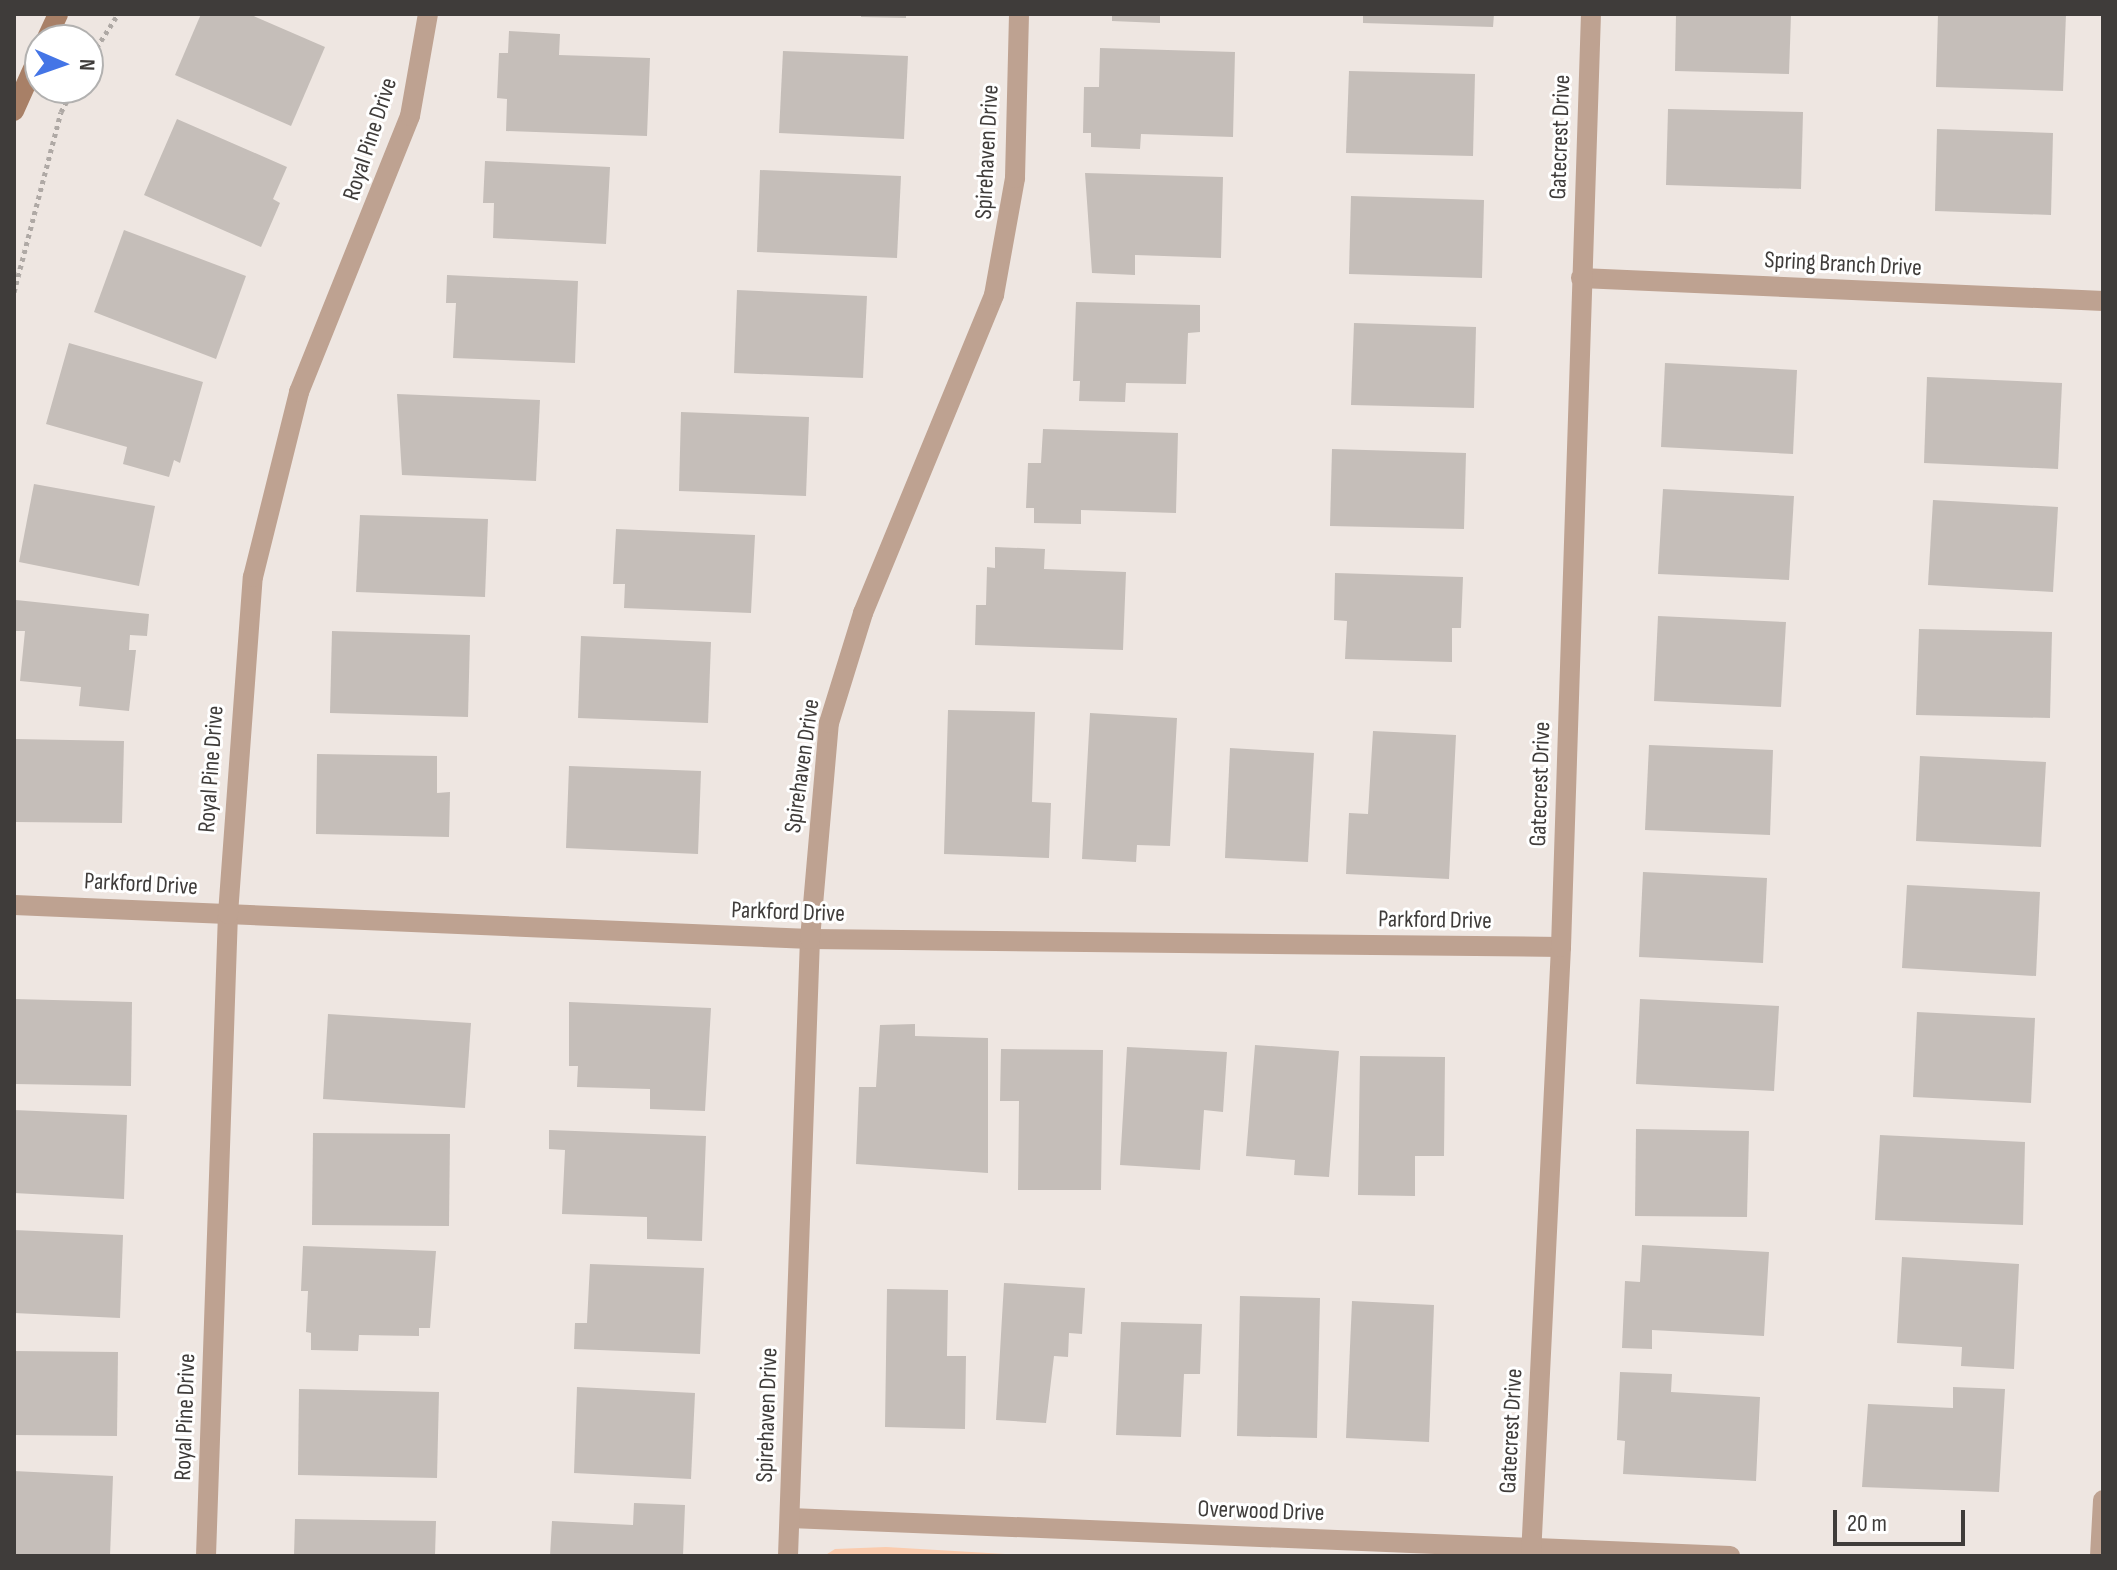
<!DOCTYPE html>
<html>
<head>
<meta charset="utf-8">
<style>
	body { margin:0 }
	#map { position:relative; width:2117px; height:1570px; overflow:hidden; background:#eee6e1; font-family:"Sofia Sans Condensed",sans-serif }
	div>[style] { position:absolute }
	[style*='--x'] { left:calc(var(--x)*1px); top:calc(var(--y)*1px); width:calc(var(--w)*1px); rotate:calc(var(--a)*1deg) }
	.green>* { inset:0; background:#facbad }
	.building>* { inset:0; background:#c5beb9 }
	.path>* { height:5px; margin-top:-2.5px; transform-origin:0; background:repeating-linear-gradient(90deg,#afa9a5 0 4px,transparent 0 8px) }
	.street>* { height:20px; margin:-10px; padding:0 10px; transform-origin:10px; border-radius:10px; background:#bea291 }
	.secondary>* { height:20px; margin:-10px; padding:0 10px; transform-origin:10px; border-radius:10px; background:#a88067 }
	span { translate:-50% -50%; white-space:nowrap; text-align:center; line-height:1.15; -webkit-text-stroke:6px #fff; paint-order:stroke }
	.street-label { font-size:24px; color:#3f3c3a }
	.frame { position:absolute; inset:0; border:16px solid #3f3c3a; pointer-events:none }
	.north { position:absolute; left:24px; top:24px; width:80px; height:80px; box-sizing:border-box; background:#fff; border:2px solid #b2b1b0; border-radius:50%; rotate:92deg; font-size:22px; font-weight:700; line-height:32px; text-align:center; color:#3f3c3a }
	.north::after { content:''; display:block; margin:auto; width:28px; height:36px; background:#4475e6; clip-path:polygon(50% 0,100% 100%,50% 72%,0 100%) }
	.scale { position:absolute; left:1833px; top:1510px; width:132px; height:36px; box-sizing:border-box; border:4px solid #3f3c3a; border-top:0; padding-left:10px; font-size:24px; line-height:28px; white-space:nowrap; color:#3f3c3a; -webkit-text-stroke:6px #fff; paint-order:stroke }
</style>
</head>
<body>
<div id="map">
	<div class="green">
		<div style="clip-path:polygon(886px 1547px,1040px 1556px,824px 1556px,835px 1549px)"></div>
	</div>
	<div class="building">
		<div style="clip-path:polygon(201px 14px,249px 14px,325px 47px,291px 126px,175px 75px)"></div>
		<div style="clip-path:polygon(861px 14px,906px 14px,906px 18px,861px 17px)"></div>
		<div style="clip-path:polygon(1112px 14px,1160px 14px,1160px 23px,1112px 21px)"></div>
		<div style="clip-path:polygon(1363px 14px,1494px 14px,1493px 27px,1363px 23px)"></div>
		<div style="clip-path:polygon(1676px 14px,1791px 14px,1789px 74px,1675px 71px)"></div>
		<div style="clip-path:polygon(1938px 14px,2066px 14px,2063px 91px,1936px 87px)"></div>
		<div style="clip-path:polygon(509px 31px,560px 34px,559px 55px,650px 58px,647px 136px,506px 131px,507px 99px,497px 98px,499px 53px,508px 53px)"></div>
		<div style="clip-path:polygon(1100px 48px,1235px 52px,1233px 137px,1141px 134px,1140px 149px,1091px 147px,1091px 133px,1083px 133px,1084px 87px,1099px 87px)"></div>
		<div style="clip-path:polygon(783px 51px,908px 56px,904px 139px,779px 133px)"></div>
		<div style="clip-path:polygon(1349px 71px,1475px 74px,1473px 156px,1346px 153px)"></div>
		<div style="clip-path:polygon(1668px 109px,1803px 112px,1801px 189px,1666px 185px)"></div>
		<div style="clip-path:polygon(177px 119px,287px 167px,273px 199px,280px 203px,261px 247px,144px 195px)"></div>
		<div style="clip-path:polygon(1937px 129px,2053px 133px,2051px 215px,1935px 211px)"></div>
		<div style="clip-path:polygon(485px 161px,610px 167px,606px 244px,493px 238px,494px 203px,483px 203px)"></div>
		<div style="clip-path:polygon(760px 170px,901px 176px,897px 258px,757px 252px)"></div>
		<div style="clip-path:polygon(1085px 173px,1223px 177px,1221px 258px,1135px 255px,1135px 275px,1092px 273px)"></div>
		<div style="clip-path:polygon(1351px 196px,1484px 200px,1482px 278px,1349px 274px)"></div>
		<div style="clip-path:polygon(124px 230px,246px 276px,216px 359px,94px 312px)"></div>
		<div style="clip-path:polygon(447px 275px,578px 281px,575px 363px,453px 358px,456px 303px,446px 303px)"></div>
		<div style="clip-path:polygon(737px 290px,867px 296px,863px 378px,734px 373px)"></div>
		<div style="clip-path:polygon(1076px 302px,1200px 305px,1200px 332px,1188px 333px,1186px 384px,1126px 383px,1125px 402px,1079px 401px,1080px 381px,1073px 381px)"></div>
		<div style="clip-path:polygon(1354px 323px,1476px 327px,1474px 408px,1351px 405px)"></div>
		<div style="clip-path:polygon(69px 343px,203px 382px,180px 463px,174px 460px,169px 477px,123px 464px,127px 447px,46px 424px)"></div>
		<div style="clip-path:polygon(1665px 363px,1797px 370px,1793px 454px,1661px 447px)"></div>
		<div style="clip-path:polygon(1927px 377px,2062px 383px,2058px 469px,1924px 463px)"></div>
		<div style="clip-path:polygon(397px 394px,540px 400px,536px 481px,402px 475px)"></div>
		<div style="clip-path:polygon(681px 412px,809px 417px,806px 496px,679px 491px)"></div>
		<div style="clip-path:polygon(1043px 429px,1178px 433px,1176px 513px,1081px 510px,1081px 524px,1034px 523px,1034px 508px,1026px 508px,1028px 463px,1041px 463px)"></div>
		<div style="clip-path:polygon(1332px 449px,1466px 453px,1464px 529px,1330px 526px)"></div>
		<div style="clip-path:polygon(34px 484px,155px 506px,139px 586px,19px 562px)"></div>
		<div style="clip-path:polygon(1663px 489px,1794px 496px,1789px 580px,1658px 574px)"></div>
		<div style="clip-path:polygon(1933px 500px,2058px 507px,2053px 592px,1928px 585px)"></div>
		<div style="clip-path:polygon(360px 515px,488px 519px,485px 597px,356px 592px)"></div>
		<div style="clip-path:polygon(616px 529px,755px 535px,751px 613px,624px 608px,625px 584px,613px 584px)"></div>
		<div style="clip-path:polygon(995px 547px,1045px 549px,1044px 569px,1126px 572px,1123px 650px,975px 645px,976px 605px,986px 605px,987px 567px,995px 568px)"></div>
		<div style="clip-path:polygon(1335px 573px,1463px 577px,1461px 628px,1452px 628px,1452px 662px,1345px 659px,1347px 621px,1334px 620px)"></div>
		<div style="clip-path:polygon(16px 600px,149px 614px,147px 636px,130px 635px,129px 650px,136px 650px,129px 711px,79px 706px,81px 687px,20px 681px,25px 631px,14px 631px)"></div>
		<div style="clip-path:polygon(1658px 616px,1786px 622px,1781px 707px,1654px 701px)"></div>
		<div style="clip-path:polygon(1919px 629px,2052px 632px,2050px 718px,1916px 715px)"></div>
		<div style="clip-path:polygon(332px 631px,470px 635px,468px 717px,330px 713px)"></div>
		<div style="clip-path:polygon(581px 636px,711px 642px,708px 723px,578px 718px)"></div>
		<div style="clip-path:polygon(948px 710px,1035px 712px,1032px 802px,1051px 803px,1049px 858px,944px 854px)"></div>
		<div style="clip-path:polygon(1090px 713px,1177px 718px,1170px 846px,1137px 845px,1136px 862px,1082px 859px)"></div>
		<div style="clip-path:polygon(1373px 731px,1456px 735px,1449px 879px,1346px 874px,1349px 813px,1368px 814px)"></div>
		<div style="clip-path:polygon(15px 739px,124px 741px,122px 823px,14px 822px)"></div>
		<div style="clip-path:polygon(1649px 745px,1773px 750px,1770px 835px,1645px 830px)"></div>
		<div style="clip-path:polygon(1230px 748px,1314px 753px,1308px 862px,1225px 858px)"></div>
		<div style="clip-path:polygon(317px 754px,437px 756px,437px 793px,450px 792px,449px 837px,316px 834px)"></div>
		<div style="clip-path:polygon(1920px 756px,2046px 762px,2041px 847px,1916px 841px)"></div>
		<div style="clip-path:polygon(569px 766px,701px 771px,698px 854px,566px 848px)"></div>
		<div style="clip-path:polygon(1643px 872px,1767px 878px,1763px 963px,1639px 957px)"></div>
		<div style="clip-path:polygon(1907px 885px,2040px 892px,2036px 976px,1902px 968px)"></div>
		<div style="clip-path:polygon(14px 999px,132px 1002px,131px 1086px,14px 1084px)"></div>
		<div style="clip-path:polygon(1640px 999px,1779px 1006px,1774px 1091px,1636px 1084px)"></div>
		<div style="clip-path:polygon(569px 1002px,711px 1008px,705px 1111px,650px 1109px,650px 1089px,577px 1087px,578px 1066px,569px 1066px)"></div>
		<div style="clip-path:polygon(1917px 1012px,2035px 1018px,2031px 1103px,1913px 1097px)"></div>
		<div style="clip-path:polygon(328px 1014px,471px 1023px,465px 1108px,323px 1099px)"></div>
		<div style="clip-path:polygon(915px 1024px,915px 1036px,988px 1038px,988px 1173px,856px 1164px,859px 1087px,876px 1087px,880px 1025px)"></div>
		<div style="clip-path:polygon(1255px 1045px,1339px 1051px,1329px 1177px,1294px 1175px,1295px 1160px,1246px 1156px)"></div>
		<div style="clip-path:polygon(1127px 1047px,1227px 1052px,1223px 1112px,1204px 1110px,1200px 1170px,1120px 1165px)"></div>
		<div style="clip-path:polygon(1001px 1049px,1103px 1050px,1101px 1190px,1018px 1190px,1019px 1101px,1000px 1101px)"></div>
		<div style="clip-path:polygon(1360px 1056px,1445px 1057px,1444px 1156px,1415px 1156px,1415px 1196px,1358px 1195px)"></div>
		<div style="clip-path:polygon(14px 1110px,127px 1115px,124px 1199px,14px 1193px)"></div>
		<div style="clip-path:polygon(1636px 1129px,1749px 1131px,1747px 1217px,1635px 1216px)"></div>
		<div style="clip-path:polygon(549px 1130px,706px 1136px,702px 1241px,647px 1239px,647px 1217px,562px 1214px,565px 1150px,549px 1149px)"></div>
		<div style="clip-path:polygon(313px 1133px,450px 1134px,449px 1226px,312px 1225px)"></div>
		<div style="clip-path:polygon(1880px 1135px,2025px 1142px,2023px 1225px,1875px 1220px)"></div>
		<div style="clip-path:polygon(14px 1230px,123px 1235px,120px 1318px,14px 1313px)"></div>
		<div style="clip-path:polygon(1642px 1245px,1769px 1252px,1764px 1336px,1652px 1330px,1652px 1349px,1622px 1348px,1625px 1281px,1640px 1282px)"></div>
		<div style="clip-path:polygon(303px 1246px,436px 1251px,430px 1328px,419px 1328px,419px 1336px,359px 1335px,358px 1351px,311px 1350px,311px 1333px,306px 1332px,308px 1291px,301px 1291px)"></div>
		<div style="clip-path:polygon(1902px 1257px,2019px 1264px,2014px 1369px,1961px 1366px,1962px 1347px,1897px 1343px)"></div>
		<div style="clip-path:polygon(590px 1264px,704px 1268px,700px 1354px,574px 1349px,575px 1323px,587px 1323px)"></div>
		<div style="clip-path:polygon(1004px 1283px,1085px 1288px,1082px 1334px,1069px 1333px,1068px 1357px,1054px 1356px,1046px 1423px,996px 1420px)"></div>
		<div style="clip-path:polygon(887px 1289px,948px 1290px,947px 1356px,966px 1356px,965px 1429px,885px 1427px)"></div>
		<div style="clip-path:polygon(1240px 1296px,1320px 1298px,1317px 1438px,1237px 1436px)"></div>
		<div style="clip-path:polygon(1352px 1301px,1434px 1305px,1429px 1442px,1346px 1438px)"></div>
		<div style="clip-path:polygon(1121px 1322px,1202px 1324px,1200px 1374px,1184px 1374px,1181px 1437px,1116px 1435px)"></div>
		<div style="clip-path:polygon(14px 1351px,118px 1352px,117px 1436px,14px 1435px)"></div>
		<div style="clip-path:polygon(1620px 1372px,1672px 1374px,1671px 1392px,1760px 1397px,1756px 1481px,1623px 1474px,1625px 1441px,1617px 1440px)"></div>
		<div style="clip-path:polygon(577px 1387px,695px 1393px,691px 1479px,574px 1473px)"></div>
		<div style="clip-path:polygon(1953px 1387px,2005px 1389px,1999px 1492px,1862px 1487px,1868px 1404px,1953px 1408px)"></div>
		<div style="clip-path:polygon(299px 1389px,439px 1392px,437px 1478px,298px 1475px)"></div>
		<div style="clip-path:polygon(14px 1471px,113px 1476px,110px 1556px,14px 1554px)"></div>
		<div style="clip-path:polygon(634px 1503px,685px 1505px,683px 1556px,550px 1556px,552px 1521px,633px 1525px)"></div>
		<div style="clip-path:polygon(295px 1519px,436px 1521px,435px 1556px,294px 1556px)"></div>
	</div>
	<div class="path">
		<div style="--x:88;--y:61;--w:56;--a:-57.4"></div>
		<div style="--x:14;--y:292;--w:186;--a:-75.4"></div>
		<div style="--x:61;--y:112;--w:27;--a:-62"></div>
	</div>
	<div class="street">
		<div style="--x:1581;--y:278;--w:523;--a:2.52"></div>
		<div style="--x:14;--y:905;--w:797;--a:2.45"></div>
		<div style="--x:810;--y:939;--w:751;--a:0.61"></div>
		<div style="--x:790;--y:1518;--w:941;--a:2.31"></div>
		<div style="--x:206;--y:1556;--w:642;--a:-88.04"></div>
		<div style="--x:228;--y:914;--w:338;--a:-85.8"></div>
		<div style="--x:253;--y:577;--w:191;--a:-76"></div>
		<div style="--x:299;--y:392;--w:297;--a:-68.1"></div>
		<div style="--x:410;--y:116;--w:104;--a:-80"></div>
		<div style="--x:788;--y:1556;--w:617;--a:-87.96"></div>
		<div style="--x:810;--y:939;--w:217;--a:-85"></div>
		<div style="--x:829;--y:723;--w:115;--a:-72.8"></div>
		<div style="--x:863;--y:613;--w:344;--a:-67.6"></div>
		<div style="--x:994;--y:295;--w:119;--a:-79.8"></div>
		<div style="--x:1015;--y:178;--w:164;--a:-88.6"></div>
		<div style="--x:1531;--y:1556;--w:610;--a:-87.18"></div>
		<div style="--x:1561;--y:947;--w:933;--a:-88.16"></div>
		<div style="--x:2100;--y:1556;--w:56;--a:-86.9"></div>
	</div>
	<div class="secondary">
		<div style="--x:46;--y:40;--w:29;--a:-65"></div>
		<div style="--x:14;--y:111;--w:64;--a:-65.9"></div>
	</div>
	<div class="street-label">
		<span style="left:1560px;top:137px;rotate:-88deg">Gatecrest Drive</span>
		<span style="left:370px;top:139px;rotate:-72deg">Royal Pine Drive</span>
		<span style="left:987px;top:152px;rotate:-87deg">Spirehaven Drive</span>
		<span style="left:1843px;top:264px;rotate:3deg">Spring Branch Drive</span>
		<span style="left:802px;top:766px;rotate:-82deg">Spirehaven Drive</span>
		<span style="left:211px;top:769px;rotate:-86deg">Royal Pine Drive</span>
		<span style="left:1540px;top:784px;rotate:-88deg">Gatecrest Drive</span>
		<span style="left:141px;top:884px;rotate:3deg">Parkford Drive</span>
		<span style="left:788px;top:912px;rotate:2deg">Parkford Drive</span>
		<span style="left:1435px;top:920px;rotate:1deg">Parkford Drive</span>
		<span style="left:767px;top:1415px;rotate:-88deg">Spirehaven Drive</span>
		<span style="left:185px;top:1417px;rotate:-88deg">Royal Pine Drive</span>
		<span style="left:1511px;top:1431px;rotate:-87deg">Gatecrest Drive</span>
		<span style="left:1261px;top:1511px;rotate:2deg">Overwood Drive</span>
	</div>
	<div class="frame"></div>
	<div class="north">N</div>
	<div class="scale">20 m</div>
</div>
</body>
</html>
